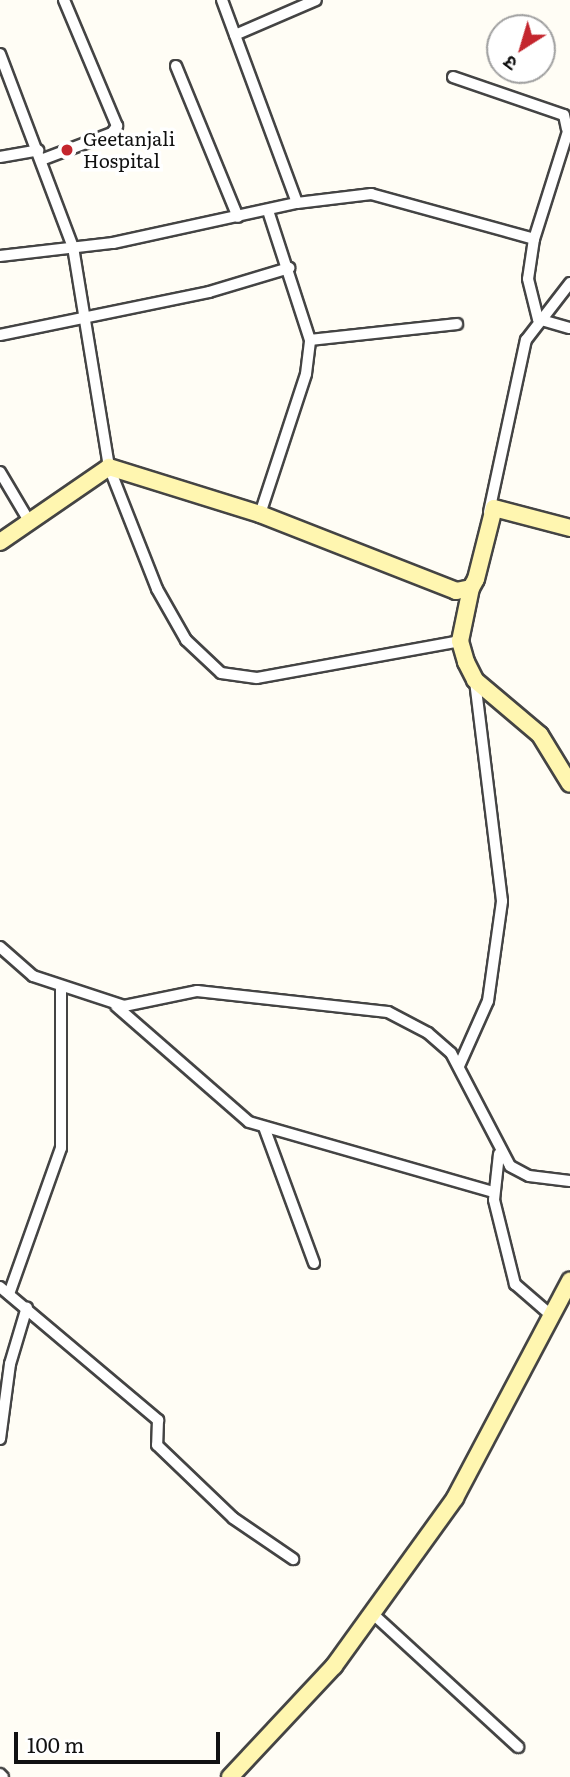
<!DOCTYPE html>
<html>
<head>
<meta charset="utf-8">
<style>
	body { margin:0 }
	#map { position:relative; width:570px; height:1777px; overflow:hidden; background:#fffdf5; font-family:Literata,"Noto Sans Devanagari",serif }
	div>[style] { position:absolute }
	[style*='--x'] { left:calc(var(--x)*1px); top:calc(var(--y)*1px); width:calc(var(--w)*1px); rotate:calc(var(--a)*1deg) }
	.roads { filter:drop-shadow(2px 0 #444) drop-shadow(-2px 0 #444) drop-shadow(0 2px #444) drop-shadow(0 -2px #444) }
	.street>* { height:10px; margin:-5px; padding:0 5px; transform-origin:5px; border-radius:5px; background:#fff }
	.secondary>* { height:16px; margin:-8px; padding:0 8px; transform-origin:8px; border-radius:8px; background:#fff6b0 }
	.dots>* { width:19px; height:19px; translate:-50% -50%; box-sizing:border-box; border:4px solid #fff; border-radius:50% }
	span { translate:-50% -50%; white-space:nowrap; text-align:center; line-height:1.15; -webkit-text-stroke:7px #fff; paint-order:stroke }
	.poi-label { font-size:19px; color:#111 }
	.left { translate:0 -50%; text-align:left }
	.north { position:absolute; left:486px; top:14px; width:70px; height:70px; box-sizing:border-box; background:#fff; border:2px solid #a0a0a0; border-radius:50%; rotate:217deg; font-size:19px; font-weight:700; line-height:28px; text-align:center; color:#111 }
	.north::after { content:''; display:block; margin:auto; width:24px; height:32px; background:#c4262e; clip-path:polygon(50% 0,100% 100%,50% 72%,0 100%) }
	.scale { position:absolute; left:14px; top:1732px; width:206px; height:32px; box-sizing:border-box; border:4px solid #111; border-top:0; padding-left:9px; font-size:21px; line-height:24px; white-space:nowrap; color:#111; -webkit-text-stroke:5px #fff; paint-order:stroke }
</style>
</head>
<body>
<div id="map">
	<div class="roads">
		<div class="street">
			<div style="--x:222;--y:0;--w:216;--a:69.7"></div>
			<div style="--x:235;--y:35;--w:88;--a:-23.4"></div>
			<div style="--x:0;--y:54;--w:206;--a:69.3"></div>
			<div style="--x:73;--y:247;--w:223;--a:80.7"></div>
			<div style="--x:109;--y:467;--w:131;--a:68.5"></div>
			<div style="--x:157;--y:589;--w:59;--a:60.4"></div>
			<div style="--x:186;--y:640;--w:48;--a:43.3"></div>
			<div style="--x:221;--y:673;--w:36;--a:8"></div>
			<div style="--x:257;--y:678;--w:206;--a:-10.3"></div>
			<div style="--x:176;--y:66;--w:163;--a:67.7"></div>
			<div style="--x:453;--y:77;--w:117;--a:18.9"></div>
			<div style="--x:564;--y:115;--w:14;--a:78"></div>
			<div style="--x:570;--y:125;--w:120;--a:107.5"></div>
			<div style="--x:534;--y:239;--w:40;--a:98.5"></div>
			<div style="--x:528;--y:279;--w:41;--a:76"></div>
			<div style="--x:538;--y:319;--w:33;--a:16"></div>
			<div style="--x:0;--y:157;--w:39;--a:-10"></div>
			<div style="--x:41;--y:160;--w:76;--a:-20.8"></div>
			<div style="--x:112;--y:133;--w:9;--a:-54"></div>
			<div style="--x:117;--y:126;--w:137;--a:-112.8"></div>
			<div style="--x:0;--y:256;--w:114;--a:-6.6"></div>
			<div style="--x:113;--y:243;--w:188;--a:-12.3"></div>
			<div style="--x:297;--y:203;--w:75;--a:-6.9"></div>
			<div style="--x:371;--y:194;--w:169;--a:15.4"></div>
			<div style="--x:0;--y:335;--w:213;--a:-11.6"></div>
			<div style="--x:209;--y:292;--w:84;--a:-16.7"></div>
			<div style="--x:310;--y:340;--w:148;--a:-6.2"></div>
			<div style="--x:0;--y:472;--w:57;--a:59.4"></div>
			<div style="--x:489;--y:512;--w:176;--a:-77.9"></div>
			<div style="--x:526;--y:340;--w:72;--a:-52.3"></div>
			<div style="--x:260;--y:514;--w:147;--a:-71.8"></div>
			<div style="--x:306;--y:374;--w:34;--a:-83"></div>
			<div style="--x:310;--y:340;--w:136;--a:-108"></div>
			<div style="--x:0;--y:947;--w:44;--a:41.3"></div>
			<div style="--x:33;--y:976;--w:96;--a:18.2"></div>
			<div style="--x:124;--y:1006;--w:75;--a:-11.6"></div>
			<div style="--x:197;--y:991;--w:192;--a:6.3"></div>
			<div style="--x:388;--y:1012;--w:45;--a:27.7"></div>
			<div style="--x:428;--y:1033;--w:30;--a:41"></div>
			<div style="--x:451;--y:1053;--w:127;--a:62.4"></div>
			<div style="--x:510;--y:1166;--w:21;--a:28"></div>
			<div style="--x:529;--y:1176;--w:41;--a:7"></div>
			<div style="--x:116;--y:1006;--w:176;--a:41.1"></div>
			<div style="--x:249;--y:1122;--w:254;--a:16"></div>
			<div style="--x:459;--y:1066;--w:71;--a:-66"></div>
			<div style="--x:488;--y:1001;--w:101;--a:-82"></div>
			<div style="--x:502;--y:901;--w:223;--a:-97"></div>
			<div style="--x:264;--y:1127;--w:145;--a:69.8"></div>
			<div style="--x:499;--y:1154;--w:46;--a:96.2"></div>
			<div style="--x:494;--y:1200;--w:87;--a:76"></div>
			<div style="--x:515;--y:1284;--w:49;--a:40.9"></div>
			<div style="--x:0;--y:1287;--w:207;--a:40.1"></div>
			<div style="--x:158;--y:1420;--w:25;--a:92"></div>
			<div style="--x:157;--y:1445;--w:105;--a:43.8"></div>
			<div style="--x:233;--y:1518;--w:73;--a:34.3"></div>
			<div style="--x:9;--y:1294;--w:155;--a:-70.4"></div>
			<div style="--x:61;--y:1148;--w:162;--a:-90"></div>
			<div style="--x:0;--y:1439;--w:76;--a:-82.4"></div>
			<div style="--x:10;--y:1364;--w:59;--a:-73.4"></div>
			<div style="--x:373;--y:1614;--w:197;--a:42.5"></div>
			<div style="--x:0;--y:1774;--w:4;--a:45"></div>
		</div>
		<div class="secondary">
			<div style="--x:0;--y:542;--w:132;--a:-34.5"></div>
			<div style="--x:109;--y:467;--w:158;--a:17.3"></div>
			<div style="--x:260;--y:514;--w:211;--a:21.4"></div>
			<div style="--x:456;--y:591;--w:15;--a:-11"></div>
			<div style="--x:471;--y:588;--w:10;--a:-61"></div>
			<div style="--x:476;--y:579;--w:73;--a:-75.8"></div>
			<div style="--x:494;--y:508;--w:79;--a:14.7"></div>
			<div style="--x:471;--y:588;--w:54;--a:101.7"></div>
			<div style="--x:460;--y:641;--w:22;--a:74"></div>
			<div style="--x:466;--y:662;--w:20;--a:63"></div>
			<div style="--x:475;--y:680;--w:85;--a:40.2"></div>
			<div style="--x:540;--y:735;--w:57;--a:58.5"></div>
			<div style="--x:230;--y:1777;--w:152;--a:-46.9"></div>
			<div style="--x:334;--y:1666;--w:207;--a:-54.2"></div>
			<div style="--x:455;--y:1498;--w:246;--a:-62.1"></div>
		</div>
	</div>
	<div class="dots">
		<div style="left:67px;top:150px;background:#c4262e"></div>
	</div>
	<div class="poi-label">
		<span class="left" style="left:83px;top:150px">Geetanjali<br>Hospital</span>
	</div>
	<div class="north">उ</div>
	<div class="scale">100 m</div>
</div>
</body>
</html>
